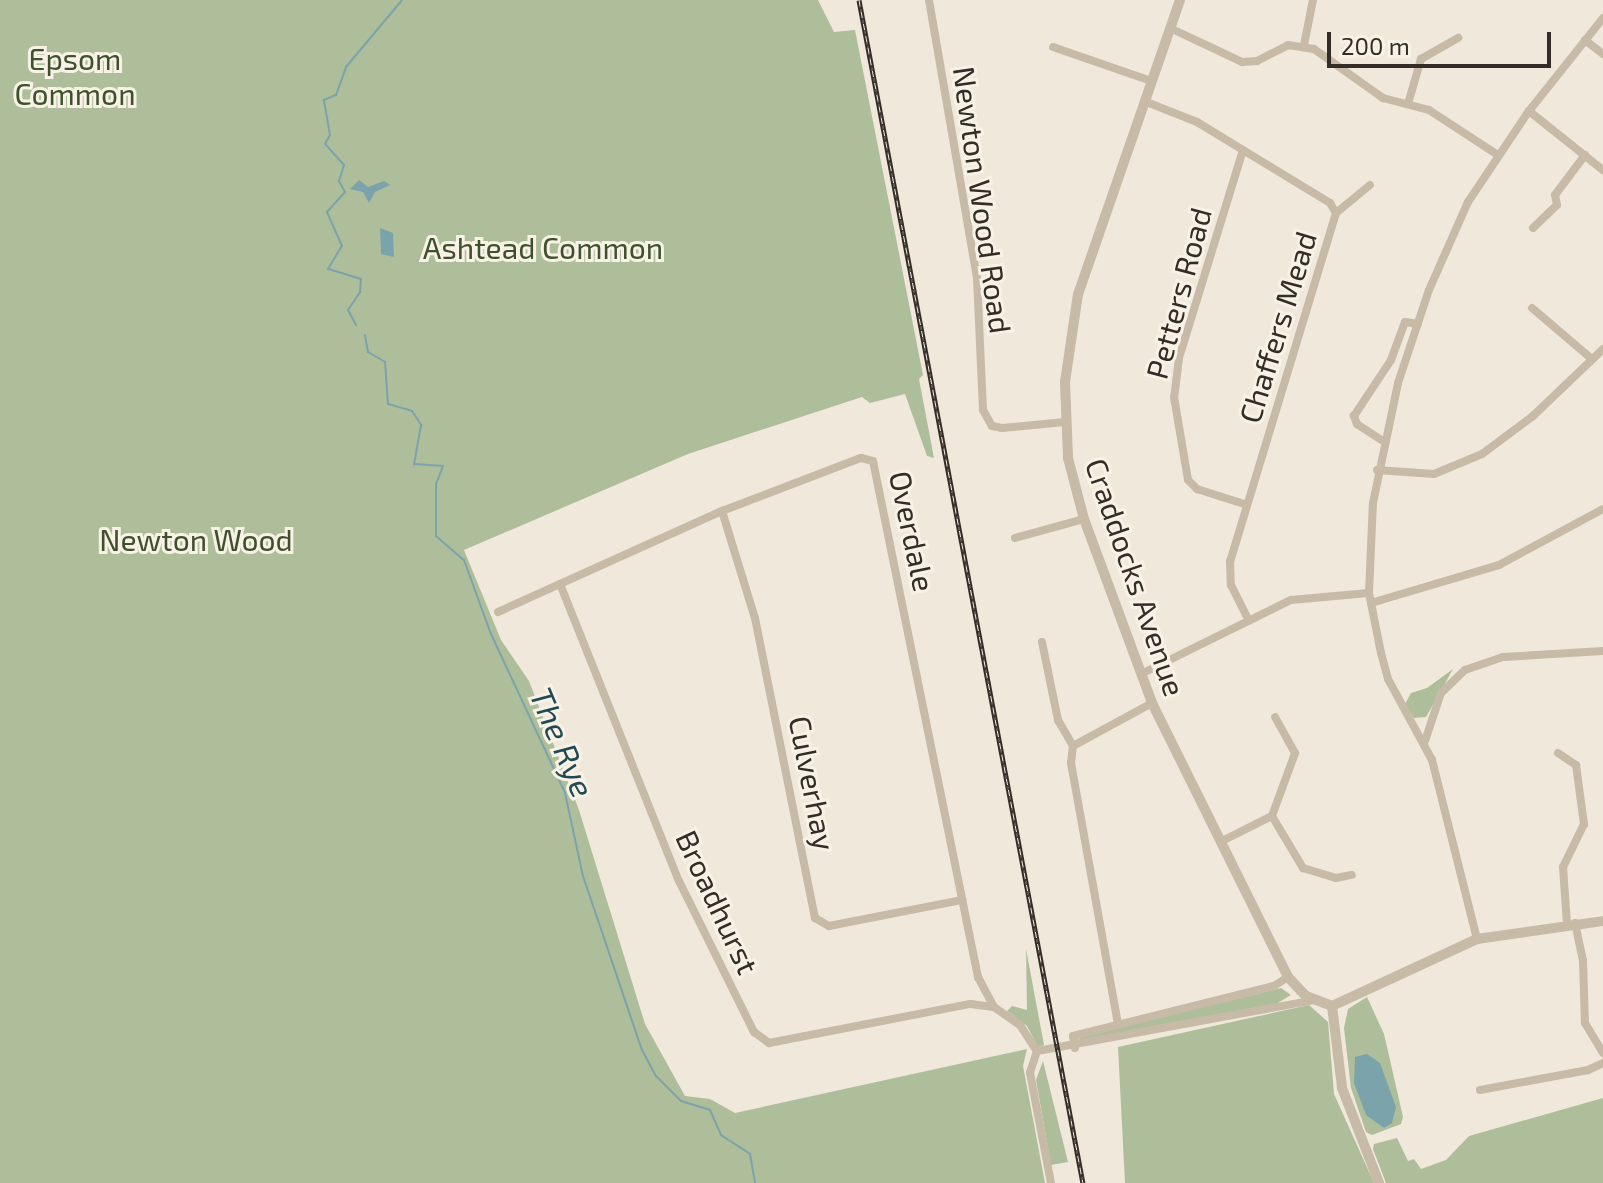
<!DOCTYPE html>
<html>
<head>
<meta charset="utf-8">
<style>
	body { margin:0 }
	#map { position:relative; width:1603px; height:1183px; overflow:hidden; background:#f0e8da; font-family:"Exo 2",sans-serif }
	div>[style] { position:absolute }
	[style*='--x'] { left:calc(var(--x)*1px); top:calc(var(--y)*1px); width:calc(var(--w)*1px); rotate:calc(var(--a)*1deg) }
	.green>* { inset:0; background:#aebe9b }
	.water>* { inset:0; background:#7ba3ab }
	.stream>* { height:2px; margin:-1px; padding:0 1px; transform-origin:1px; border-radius:1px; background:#7ba3ab }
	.minor>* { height:8px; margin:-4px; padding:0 4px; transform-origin:4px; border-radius:4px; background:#c7baa7 }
	.tertiary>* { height:10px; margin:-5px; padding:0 5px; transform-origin:5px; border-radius:5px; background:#c7baa7 }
	.rail>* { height:5px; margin-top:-2.5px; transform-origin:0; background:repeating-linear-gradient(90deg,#f8f2e6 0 6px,#342d27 0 12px); box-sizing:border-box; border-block:2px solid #342d27 }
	span { translate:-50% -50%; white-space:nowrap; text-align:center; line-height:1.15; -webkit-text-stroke:6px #f8f2e6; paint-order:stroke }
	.park-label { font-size:30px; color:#3f512c }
	.street-label { font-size:30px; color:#342d27 }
	.water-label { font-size:32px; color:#1f4953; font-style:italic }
	.scale { position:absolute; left:1327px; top:32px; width:224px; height:36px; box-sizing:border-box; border:4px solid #342d27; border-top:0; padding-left:10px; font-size:24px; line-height:28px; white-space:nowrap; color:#342d27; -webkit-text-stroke:6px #f8f2e6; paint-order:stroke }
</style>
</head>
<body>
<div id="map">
	<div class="green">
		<div style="clip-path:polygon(0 0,818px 0,834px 32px,855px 30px,923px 375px,919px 379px,934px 458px,927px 456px,905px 394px,870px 403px,862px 397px,688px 454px,464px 550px,501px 640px,529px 681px,579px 810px,645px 1024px,685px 1096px,710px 1099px,735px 1113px,1027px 1049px,1023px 1066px,1045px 1183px,0 1183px)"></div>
		<div style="clip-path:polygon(1453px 669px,1426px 717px,1414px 718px,1405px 704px,1411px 693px,1427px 688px)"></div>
		<div style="clip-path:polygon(1026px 949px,1044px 1045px,1038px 1047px,1027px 1026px,1007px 1011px,1012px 1006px,1027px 1010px)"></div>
		<div style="clip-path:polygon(1281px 988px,1291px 995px,1276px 1004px,1079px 1043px,1080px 1037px)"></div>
		<div style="clip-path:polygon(1367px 997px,1384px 1034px,1403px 1117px,1401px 1124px,1372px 1135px,1366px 1132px,1351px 1088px,1344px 1028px,1348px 1009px)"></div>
		<div style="clip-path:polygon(1309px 1005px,1328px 1022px,1334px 1094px,1374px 1183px,1125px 1183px,1118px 1047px)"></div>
		<div style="clip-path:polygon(1043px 1061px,1068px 1162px,1051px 1165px,1036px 1080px)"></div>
		<div style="clip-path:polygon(1603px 1098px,1603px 1183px,1386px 1183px,1373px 1149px,1374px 1144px,1397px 1138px,1408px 1161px,1414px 1159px,1421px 1169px,1446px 1160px,1469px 1136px)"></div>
	</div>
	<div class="water">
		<div style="clip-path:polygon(359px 180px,368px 187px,384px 181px,390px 185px,375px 192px,369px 203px,363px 192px,350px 189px)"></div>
		<div style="clip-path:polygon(380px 228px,393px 233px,394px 257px,381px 254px)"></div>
		<div style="clip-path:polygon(1367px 1054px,1380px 1063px,1396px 1107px,1392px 1123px,1384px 1128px,1366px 1115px,1354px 1083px,1355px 1057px)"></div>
	</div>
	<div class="stream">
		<div style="--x:356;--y:325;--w:17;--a:-118"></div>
		<div style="--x:348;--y:310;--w:22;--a:-56"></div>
		<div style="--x:360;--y:292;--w:13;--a:-86"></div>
		<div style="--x:361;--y:279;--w:34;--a:-163"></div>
		<div style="--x:328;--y:269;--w:27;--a:-59"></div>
		<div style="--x:342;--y:246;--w:37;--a:-114"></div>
		<div style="--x:327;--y:212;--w:27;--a:-48"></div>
		<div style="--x:345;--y:192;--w:13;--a:-119"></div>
		<div style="--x:339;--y:181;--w:17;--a:-73"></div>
		<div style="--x:344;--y:165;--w:28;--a:-132"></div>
		<div style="--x:325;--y:144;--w:10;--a:-61"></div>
		<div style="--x:330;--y:135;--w:36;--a:-100"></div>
		<div style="--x:324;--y:100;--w:13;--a:-23"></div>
		<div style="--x:336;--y:95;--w:30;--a:-70"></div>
		<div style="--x:346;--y:67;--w:87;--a:-50.1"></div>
		<div style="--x:365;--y:335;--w:17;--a:80"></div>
		<div style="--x:368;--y:352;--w:20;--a:30"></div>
		<div style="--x:385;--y:362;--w:42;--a:85.9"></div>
		<div style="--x:388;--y:404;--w:25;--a:16"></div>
		<div style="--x:412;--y:411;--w:17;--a:57"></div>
		<div style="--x:421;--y:425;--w:40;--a:100"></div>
		<div style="--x:414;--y:464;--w:29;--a:4"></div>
		<div style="--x:443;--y:466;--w:19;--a:111"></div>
		<div style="--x:436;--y:484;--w:52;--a:90"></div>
		<div style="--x:436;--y:536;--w:37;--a:41"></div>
		<div style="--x:464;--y:560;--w:79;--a:70"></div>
		<div style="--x:491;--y:634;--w:175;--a:65"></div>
		<div style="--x:565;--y:793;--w:85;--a:77.8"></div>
		<div style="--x:583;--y:876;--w:184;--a:71.3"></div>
		<div style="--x:642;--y:1050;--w:30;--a:62"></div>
		<div style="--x:656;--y:1076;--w:35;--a:45"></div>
		<div style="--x:681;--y:1101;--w:30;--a:17"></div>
		<div style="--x:710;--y:1110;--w:27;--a:66"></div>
		<div style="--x:721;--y:1135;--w:35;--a:33"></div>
		<div style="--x:750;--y:1154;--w:29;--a:80"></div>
	</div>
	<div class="minor">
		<div style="--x:929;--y:0;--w:282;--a:80.2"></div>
		<div style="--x:977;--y:278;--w:132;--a:87.4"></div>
		<div style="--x:983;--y:410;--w:18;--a:61"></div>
		<div style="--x:992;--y:426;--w:10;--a:11"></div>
		<div style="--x:1002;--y:428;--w:63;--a:-5.4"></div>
		<div style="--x:1170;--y:28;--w:80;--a:25.3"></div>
		<div style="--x:1242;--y:62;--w:15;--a:-4"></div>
		<div style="--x:1257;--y:61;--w:35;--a:-27"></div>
		<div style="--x:1288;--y:45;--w:26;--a:9"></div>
		<div style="--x:1314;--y:49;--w:85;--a:35.4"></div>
		<div style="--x:1383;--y:98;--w:48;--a:14.6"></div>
		<div style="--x:1429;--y:110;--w:82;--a:33.1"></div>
		<div style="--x:1585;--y:40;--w:23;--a:38"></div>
		<div style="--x:1304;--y:45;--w:46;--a:-78.7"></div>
		<div style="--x:1053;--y:47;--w:104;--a:19.1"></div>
		<div style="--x:1144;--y:101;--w:57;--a:21.6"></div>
		<div style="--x:1197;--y:122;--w:156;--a:31.3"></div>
		<div style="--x:1330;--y:203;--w:12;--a:59"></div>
		<div style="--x:1336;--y:213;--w:364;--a:106.9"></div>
		<div style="--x:1230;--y:561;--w:24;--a:88"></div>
		<div style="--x:1231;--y:585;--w:40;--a:63.4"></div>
		<div style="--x:1408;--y:104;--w:47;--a:-73.9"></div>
		<div style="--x:1421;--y:59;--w:43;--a:-29.6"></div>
		<div style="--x:1529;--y:111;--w:95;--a:38.6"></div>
		<div style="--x:1243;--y:150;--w:218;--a:107.1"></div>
		<div style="--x:1179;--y:358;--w:39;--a:97"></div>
		<div style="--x:1174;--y:397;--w:84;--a:80.4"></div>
		<div style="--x:1188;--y:480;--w:13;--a:45"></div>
		<div style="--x:1197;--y:489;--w:52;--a:17.7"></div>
		<div style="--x:1336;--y:213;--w:44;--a:-39.5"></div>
		<div style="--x:1533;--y:228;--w:33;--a:-44"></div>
		<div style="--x:1557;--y:205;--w:10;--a:-101"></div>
		<div style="--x:1555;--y:195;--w:50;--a:-53.1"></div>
		<div style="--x:1532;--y:308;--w:79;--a:40.4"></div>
		<div style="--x:1383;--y:441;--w:31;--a:-147"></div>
		<div style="--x:1357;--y:424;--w:9;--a:-111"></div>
		<div style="--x:1354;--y:416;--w:67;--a:-56.5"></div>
		<div style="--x:1391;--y:360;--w:40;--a:-69.8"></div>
		<div style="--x:1405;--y:322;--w:13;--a:9"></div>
		<div style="--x:1377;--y:470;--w:57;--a:4"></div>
		<div style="--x:1434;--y:474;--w:52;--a:-22.6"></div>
		<div style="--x:1482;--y:454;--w:64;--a:-36.7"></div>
		<div style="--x:1533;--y:416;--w:97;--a:-43.7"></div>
		<div style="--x:722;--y:511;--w:112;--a:72.9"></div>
		<div style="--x:755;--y:618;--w:306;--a:78.7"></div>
		<div style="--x:815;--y:918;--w:16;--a:30"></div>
		<div style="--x:829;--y:926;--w:136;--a:-11.1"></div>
		<div style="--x:1015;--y:538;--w:72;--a:-15.4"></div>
		<div style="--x:560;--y:584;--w:320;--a:68.2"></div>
		<div style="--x:679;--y:881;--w:169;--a:63.6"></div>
		<div style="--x:754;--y:1032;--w:19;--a:36"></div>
		<div style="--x:769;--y:1043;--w:205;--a:-11"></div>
		<div style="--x:970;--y:1004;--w:24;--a:7"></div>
		<div style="--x:994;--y:1007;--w:32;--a:35"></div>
		<div style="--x:1020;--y:1025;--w:31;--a:57"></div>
		<div style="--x:1371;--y:603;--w:134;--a:-16.5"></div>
		<div style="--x:1499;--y:565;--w:118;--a:-28.3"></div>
		<div style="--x:498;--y:612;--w:246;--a:-24.3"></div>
		<div style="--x:722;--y:511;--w:149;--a:-20.9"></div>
		<div style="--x:861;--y:458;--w:12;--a:14"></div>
		<div style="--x:873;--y:461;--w:527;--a:78.5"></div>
		<div style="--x:978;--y:977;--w:34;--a:62"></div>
		<div style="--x:1042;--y:642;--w:80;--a:78.4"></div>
		<div style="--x:1058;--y:720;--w:30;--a:60"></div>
		<div style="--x:1073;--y:746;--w:17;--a:97"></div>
		<div style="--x:1071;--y:763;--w:266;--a:79.8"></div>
		<div style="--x:1143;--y:673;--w:165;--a:-26.3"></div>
		<div style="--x:1291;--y:600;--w:78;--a:-5.1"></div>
		<div style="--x:1425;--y:741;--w:51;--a:-71.6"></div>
		<div style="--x:1441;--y:693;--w:33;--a:-44"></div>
		<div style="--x:1465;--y:670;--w:40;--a:-18.9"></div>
		<div style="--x:1503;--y:657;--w:100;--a:-3.4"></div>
		<div style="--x:1073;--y:746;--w:90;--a:-28.6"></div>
		<div style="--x:1558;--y:753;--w:22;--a:34"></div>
		<div style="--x:1576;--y:765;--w:60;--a:82.3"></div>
		<div style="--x:1584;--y:824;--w:48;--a:116"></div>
		<div style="--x:1563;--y:867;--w:57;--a:86"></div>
		<div style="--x:1272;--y:816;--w:61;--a:59.2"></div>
		<div style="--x:1303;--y:868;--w:34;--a:17"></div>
		<div style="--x:1336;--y:878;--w:16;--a:-11"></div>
		<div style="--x:1222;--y:841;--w:56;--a:-26.6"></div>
		<div style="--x:1272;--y:816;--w:67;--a:-69.9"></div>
		<div style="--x:1295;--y:753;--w:41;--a:-119.1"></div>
		<div style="--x:1575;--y:923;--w:39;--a:78"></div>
		<div style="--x:1583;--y:961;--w:62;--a:88.2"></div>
		<div style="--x:1585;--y:1023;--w:35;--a:59"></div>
		<div style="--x:1477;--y:939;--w:185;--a:-104.1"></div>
		<div style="--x:1432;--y:760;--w:92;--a:-118.5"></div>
		<div style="--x:1388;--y:679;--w:27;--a:-105"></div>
		<div style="--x:1381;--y:653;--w:61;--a:-101.3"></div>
		<div style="--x:1369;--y:593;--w:90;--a:-87.5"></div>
		<div style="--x:1373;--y:503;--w:123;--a:-78.2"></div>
		<div style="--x:1398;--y:383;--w:98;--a:-71.6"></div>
		<div style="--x:1429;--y:290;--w:96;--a:-66.1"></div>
		<div style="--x:1468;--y:202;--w:110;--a:-56.2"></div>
		<div style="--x:1529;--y:111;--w:119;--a:-51.5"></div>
		<div style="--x:1075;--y:1048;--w:12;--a:-99"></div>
		<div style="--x:1073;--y:1036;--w:207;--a:-14"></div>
		<div style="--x:1274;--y:986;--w:17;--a:-33"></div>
		<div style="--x:1037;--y:1051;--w:282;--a:-10.4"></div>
		<div style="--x:1037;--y:1051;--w:23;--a:108"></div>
		<div style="--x:1030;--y:1073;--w:112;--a:79.2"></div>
		<div style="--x:1480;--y:1090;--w:110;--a:-10.5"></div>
		<div style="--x:1588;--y:1070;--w:17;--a:-25"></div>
	</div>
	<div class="tertiary">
		<div style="--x:1180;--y:0;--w:311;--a:109.1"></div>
		<div style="--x:1078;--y:294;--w:89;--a:98.4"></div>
		<div style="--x:1065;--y:382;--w:76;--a:87.7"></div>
		<div style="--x:1068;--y:458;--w:63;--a:75.3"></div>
		<div style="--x:1084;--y:519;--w:196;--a:69.7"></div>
		<div style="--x:1152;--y:703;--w:306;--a:63.6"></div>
		<div style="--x:1288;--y:977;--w:26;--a:47"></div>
		<div style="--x:1306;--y:996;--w:28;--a:21"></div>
		<div style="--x:1332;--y:1006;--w:160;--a:-24.8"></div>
		<div style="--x:1477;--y:939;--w:127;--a:-8.1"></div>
		<div style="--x:1332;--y:1006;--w:83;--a:83"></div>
		<div style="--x:1342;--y:1088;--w:102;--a:68.7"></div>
	</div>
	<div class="rail">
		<div style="--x:859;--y:0;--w:1204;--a:79.28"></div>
	</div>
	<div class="park-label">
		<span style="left:75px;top:75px">Epsom<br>Common</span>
		<span style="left:543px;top:247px">Ashtead Common</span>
		<span style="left:196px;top:539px">Newton Wood</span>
	</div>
	<div class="street-label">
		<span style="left:983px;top:200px;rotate:82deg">Newton Wood Road</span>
		<span style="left:1178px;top:293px;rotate:-75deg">Petters Road</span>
		<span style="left:1277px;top:327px;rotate:-73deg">Chaffers Mead</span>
		<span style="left:913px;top:531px;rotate:78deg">Overdale</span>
		<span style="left:1136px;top:577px;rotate:71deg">Craddocks Avenue</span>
		<span style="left:813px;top:783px;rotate:79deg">Culverhay</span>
		<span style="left:718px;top:902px;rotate:65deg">Broadhurst</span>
	</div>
	<div class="water-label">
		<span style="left:563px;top:742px;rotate:67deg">The Rye</span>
	</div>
	<div class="scale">200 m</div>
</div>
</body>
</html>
